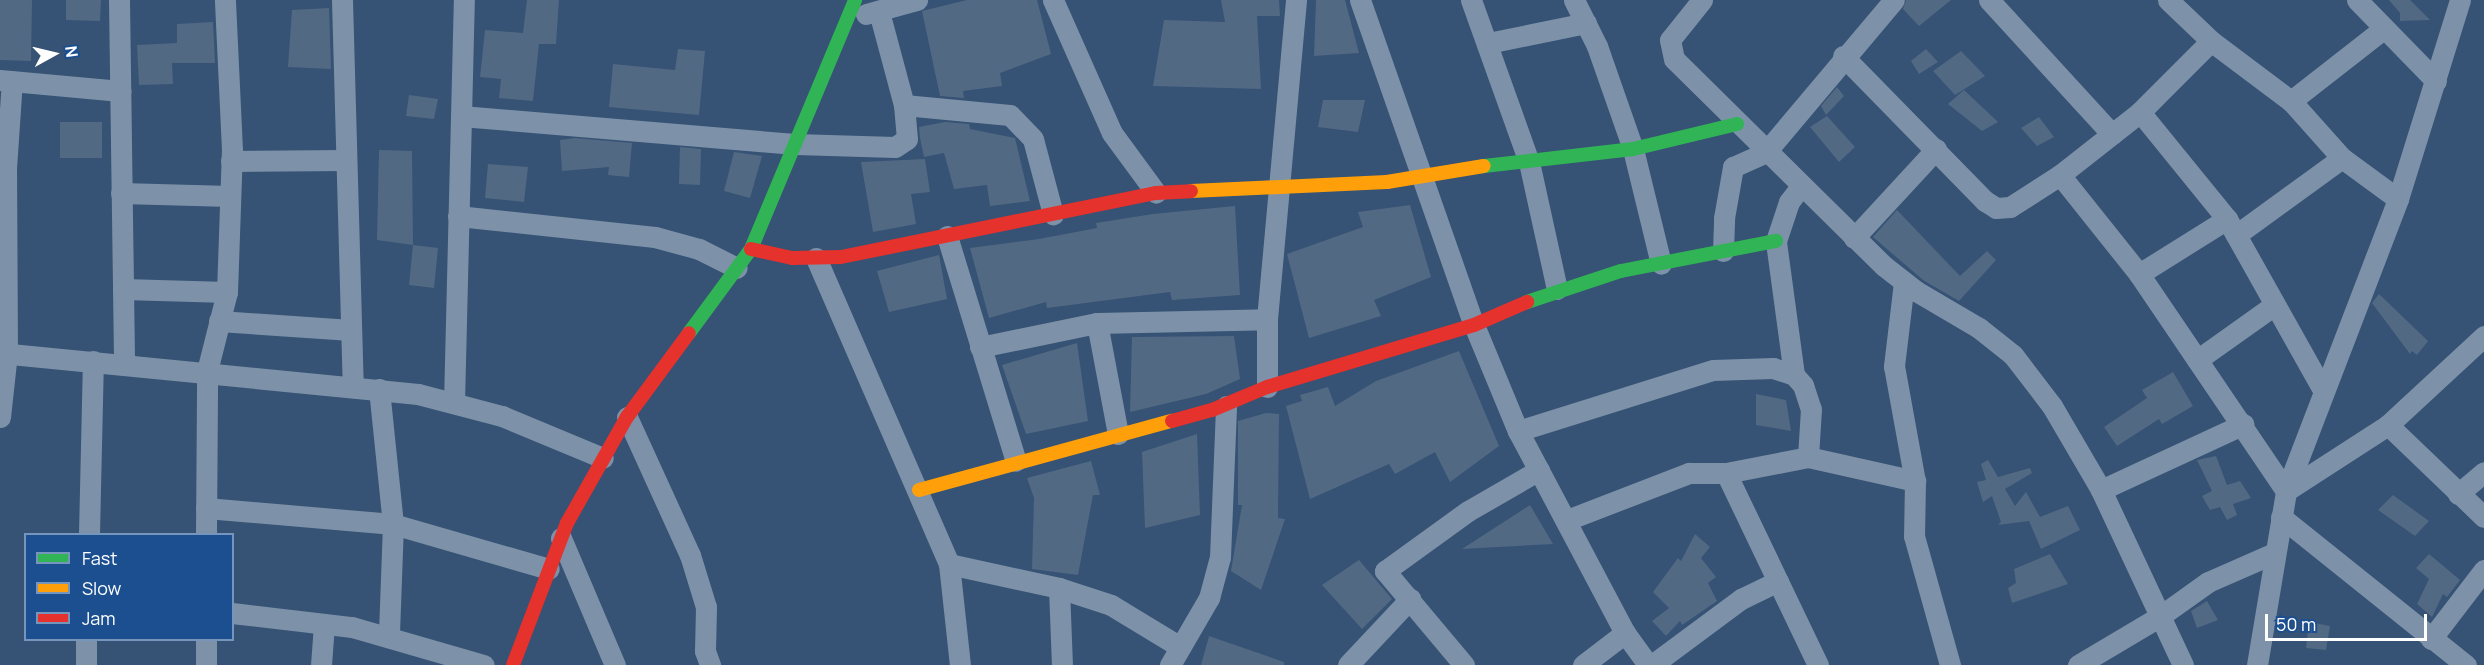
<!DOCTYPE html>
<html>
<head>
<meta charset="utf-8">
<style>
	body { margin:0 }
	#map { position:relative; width:2484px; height:665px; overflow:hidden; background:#365274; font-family:Manrope,sans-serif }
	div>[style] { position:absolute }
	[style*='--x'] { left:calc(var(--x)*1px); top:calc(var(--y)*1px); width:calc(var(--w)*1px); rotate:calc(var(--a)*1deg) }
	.building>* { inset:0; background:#526984 }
	.street>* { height:21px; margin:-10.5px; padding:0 10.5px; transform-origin:10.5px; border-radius:10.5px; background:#7d92a8 }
	.fast>* { height:14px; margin:-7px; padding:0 7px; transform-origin:7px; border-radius:7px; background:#30b455 }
	.slow>* { height:14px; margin:-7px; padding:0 7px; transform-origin:7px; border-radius:7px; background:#ff9f0a }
	.jam>* { height:14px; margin:-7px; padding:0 7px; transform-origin:7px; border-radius:7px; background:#e5322d }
	span { translate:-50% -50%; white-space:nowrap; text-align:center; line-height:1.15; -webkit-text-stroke:4.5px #1b4f8f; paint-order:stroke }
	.legend { position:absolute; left:24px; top:533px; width:210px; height:108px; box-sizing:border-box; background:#1b4f8f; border:2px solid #7695bc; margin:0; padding:8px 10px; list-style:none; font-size:18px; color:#fff }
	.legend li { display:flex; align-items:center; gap:12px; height:30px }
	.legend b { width:30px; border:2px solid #7695bc }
	.north { position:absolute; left:24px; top:24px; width:60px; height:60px; -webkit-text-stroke:4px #1b4f8f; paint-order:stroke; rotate:82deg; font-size:16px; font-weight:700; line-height:24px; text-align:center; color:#fff }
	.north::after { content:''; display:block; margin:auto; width:21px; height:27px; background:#fff; clip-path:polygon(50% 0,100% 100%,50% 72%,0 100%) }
	.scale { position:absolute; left:2265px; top:614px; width:162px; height:27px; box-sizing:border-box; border:3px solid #fff; border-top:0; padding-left:8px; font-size:18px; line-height:21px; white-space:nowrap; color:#fff; -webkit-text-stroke:4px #1b4f8f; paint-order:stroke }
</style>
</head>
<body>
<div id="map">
	<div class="building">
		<div style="clip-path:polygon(0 0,32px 0,31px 61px,0 60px)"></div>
		<div style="clip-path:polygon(66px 0,101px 0,100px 21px,66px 20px)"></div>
		<div style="clip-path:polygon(527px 0,559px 0,556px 44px,539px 44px,533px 101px,499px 98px,501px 79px,480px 77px,485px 30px,523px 33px)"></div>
		<div style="clip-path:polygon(967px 0,1037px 0,1051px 54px,1000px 73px,1002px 86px,963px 91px,964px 98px,940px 96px,922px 11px)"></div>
		<div style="clip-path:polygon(1221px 0,1279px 0,1280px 16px,1257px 16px,1261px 89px,1153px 86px,1164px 20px,1225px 22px)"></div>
		<div style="clip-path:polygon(1316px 0,1345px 0,1359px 53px,1314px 56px)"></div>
		<div style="clip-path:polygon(1906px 0,1951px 0,1919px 26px,1903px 9px)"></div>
		<div style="clip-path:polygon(2389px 0,2410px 0,2430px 20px,2400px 21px,2400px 13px)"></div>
		<div style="clip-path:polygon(329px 8px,331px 69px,288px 67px,292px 10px)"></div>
		<div style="clip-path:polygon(213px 22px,215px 63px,172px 63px,173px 84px,139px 85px,137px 45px,177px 43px,177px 24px)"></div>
		<div style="clip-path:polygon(678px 49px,705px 51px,699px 115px,609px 107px,613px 64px,675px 70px)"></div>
		<div style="clip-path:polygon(1926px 49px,1938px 62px,1919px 74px,1911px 61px)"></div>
		<div style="clip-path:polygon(1961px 51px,1985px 76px,1955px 95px,1933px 71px)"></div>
		<div style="clip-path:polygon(1837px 87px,1844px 96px,1826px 115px,1821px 106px)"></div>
		<div style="clip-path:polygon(1964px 90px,1998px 122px,1982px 131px,1948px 104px)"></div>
		<div style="clip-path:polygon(409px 95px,438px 99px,434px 119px,406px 116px)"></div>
		<div style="clip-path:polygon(1323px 100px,1365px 100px,1358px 132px,1318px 127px)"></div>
		<div style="clip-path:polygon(1827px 116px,1855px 147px,1839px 162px,1810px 127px)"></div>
		<div style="clip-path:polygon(2039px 117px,2054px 137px,2037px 146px,2021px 128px)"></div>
		<div style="clip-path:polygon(60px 122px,102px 122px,102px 158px,60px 158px)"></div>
		<div style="clip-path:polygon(945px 122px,969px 124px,970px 129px,1015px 138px,1030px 201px,990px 206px,987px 185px,954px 189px,944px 153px,924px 157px,920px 138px,919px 127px)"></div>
		<div style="clip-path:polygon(575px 138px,632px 143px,629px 177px,608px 175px,609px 167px,562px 171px,560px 140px)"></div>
		<div style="clip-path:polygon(680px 147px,701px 149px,700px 185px,679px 184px)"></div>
		<div style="clip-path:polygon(379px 150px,412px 151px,413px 245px,377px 240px)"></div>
		<div style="clip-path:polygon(734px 152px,762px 156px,750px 198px,724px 191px)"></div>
		<div style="clip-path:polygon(925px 159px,930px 192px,911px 194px,916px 224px,873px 232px,861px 162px)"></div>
		<div style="clip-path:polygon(488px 164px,528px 167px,524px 202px,485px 198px)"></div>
		<div style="clip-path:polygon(1410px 205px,1431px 277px,1374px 300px,1381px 316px,1309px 338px,1287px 254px,1363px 227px,1358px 212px)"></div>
		<div style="clip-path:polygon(1235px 206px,1240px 295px,1172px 300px,1170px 292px,1047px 308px,1046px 302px,989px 318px,970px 248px,1039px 239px,1097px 228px,1096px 223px,1153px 214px)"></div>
		<div style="clip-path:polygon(1897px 210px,1960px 276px,1987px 251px,1996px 260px,1959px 301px,1923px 280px,1873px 237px)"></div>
		<div style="clip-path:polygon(413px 245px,438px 248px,434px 288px,409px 285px)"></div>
		<div style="clip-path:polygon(939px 255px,947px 299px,889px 312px,877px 271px)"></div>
		<div style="clip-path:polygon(2379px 294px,2428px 341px,2417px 355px,2412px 351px,2410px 354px,2372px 303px)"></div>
		<div style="clip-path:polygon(1234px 336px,1240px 379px,1206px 394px,1130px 412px,1132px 337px)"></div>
		<div style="clip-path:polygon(1077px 343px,1088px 421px,1026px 434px,1002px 365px)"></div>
		<div style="clip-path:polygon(1459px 351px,1499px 446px,1450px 482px,1435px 452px,1395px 474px,1389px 464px,1310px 499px,1286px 406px,1302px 401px,1300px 395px,1328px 387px,1335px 406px,1376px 381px)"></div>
		<div style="clip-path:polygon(2173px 372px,2193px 406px,2162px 424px,2159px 419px,2117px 446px,2104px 427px,2147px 398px,2142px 390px)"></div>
		<div style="clip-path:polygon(1756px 394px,1786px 400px,1791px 431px,1756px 425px)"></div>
		<div style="clip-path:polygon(1266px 413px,1279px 414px,1278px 518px,1285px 519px,1261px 590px,1231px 571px,1242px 505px,1238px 505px,1238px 421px)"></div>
		<div style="clip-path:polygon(1197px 434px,1200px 515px,1145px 528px,1142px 452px)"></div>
		<div style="clip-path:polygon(2216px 456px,2227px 485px,2240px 481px,2251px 498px,2233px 504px,2237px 515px,2227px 520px,2220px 507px,2210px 510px,2202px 496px,2212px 491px,2197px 460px)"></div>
		<div style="clip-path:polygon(1988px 460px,1998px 477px,2030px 468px,2032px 473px,2005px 489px,2015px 506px,2026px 492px,2040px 517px,2068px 506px,2080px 530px,2041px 549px,2029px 521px,1998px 525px,2001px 522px,1992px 496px,1983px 502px,1977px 482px,1986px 480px,1981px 464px)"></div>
		<div style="clip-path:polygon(1091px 461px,1100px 495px,1093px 495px,1078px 575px,1032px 569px,1034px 498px,1027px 478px)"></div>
		<div style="clip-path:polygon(2393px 495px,2429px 521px,2415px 536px,2378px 510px)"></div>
		<div style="clip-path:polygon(1530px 505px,1553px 544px,1462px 549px)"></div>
		<div style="clip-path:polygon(1695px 534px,1710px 547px,1701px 558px,1716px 577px,1708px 583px,1717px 601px,1682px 625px,1680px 621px,1666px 636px,1652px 621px,1669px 608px,1653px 592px,1678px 558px,1681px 561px)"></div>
		<div style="clip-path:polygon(2050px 554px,2068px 584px,2012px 603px,2008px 588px,2016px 583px,2014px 569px)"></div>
		<div style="clip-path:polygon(2429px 554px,2460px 580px,2447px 597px,2443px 594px,2432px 617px,2417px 604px,2429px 579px,2416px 568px)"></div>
		<div style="clip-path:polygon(1359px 560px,1392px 599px,1362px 629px,1322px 585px)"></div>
		<div style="clip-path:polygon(2207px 601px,2218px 620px,2197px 628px,2191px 611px)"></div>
		<div style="clip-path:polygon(2309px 622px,2330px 626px,2326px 650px,2306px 648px)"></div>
		<div style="clip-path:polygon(1209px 636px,1284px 662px,1284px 665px,1201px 665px)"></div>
	</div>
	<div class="street">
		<div style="--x:119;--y:0;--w:364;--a:89.2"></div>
		<div style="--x:342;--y:0;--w:387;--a:88.4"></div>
		<div style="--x:1053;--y:0;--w:145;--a:66.1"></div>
		<div style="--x:1112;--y:133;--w:74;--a:53.7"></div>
		<div style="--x:1360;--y:0;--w:344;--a:70.7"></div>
		<div style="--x:1474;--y:325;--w:115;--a:67.5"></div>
		<div style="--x:1518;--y:431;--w:229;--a:62.1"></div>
		<div style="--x:1625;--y:633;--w:39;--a:54"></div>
		<div style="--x:1471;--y:0;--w:172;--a:70.3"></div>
		<div style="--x:1529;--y:162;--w:130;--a:77.6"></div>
		<div style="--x:1574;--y:0;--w:51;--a:63.4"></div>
		<div style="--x:1597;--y:46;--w:109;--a:70.7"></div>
		<div style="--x:1633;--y:149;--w:118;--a:76.3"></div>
		<div style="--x:1702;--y:0;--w:51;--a:128.7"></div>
		<div style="--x:1670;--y:40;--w:19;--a:78"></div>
		<div style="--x:1674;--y:59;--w:295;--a:44.6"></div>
		<div style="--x:1884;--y:266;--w:41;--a:38"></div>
		<div style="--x:1916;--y:291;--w:73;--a:30.4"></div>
		<div style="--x:1979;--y:328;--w:43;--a:38.5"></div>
		<div style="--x:2013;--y:355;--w:64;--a:52.6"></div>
		<div style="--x:2052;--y:406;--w:97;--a:59.7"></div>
		<div style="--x:2101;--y:490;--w:193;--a:64.9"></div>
		<div style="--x:1989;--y:0;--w:182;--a:47.5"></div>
		<div style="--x:2168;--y:0;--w:59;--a:43.6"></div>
		<div style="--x:2211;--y:41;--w:100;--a:36.9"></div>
		<div style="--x:2291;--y:101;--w:76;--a:48.2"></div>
		<div style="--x:2342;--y:158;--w:69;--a:36.2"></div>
		<div style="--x:2357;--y:0;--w:113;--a:45.7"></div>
		<div style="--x:866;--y:14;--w:53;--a:-15.4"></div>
		<div style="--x:1488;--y:43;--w:100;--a:-11.5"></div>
		<div style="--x:1843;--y:56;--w:203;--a:45.6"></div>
		<div style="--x:1985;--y:201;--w:13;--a:32"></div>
		<div style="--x:1996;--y:208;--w:14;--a:-4"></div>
		<div style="--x:2010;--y:207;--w:59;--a:-32.6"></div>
		<div style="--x:2060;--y:175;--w:102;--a:-38.2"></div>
		<div style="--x:2140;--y:112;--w:100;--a:-45"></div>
		<div style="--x:0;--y:80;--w:121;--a:5.2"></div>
		<div style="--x:2291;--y:101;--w:117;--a:-38"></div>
		<div style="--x:904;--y:105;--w:106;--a:5.4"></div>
		<div style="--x:1010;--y:115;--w:33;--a:46"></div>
		<div style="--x:1033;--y:139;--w:78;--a:75.1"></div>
		<div style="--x:2140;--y:112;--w:138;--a:50.9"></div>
		<div style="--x:2227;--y:219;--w:196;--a:60.7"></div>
		<div style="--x:461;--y:116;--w:335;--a:4.8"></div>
		<div style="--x:795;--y:144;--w:100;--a:1.7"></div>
		<div style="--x:895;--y:147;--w:14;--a:-34"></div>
		<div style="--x:907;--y:139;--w:34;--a:-95"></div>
		<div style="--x:904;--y:105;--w:96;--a:-105"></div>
		<div style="--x:231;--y:161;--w:115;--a:-0.5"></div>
		<div style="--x:2060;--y:175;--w:127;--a:51.4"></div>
		<div style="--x:2139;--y:274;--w:262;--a:55.9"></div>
		<div style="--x:2286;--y:491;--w:121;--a:-32.9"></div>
		<div style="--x:2388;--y:425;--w:131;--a:-42.8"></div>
		<div style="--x:121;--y:193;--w:109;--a:1.6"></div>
		<div style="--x:458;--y:216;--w:198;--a:6.1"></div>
		<div style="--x:655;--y:237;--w:46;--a:15.3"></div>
		<div style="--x:699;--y:249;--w:42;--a:26.6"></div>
		<div style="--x:2236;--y:235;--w:131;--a:-36"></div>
		<div style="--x:947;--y:236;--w:235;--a:73"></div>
		<div style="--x:1854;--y:238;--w:121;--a:-47.3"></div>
		<div style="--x:1723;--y:251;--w:33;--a:-88"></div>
		<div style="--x:1724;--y:218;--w:52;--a:-80"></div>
		<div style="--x:1733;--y:167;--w:35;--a:-24"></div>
		<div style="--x:1765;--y:153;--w:200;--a:-49.9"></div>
		<div style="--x:816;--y:258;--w:334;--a:66.5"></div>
		<div style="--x:949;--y:564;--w:102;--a:83.8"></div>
		<div style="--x:2139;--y:274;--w:104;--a:-32"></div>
		<div style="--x:1904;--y:282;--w:85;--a:96.8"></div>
		<div style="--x:1894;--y:366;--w:117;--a:79.7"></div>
		<div style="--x:1915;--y:481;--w:55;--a:91"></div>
		<div style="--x:1914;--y:536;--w:134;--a:74.4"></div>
		<div style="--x:123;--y:289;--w:104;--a:1.7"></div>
		<div style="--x:219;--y:321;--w:132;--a:3.9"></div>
		<div style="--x:1097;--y:323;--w:113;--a:79.3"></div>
		<div style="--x:980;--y:347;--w:119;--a:-11.6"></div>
		<div style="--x:1097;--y:323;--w:170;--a:-1.3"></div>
		<div style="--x:0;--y:353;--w:420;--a:5.6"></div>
		<div style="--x:418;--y:394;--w:87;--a:14.7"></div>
		<div style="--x:502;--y:416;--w:109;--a:22.6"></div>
		<div style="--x:2197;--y:360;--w:93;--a:-35.4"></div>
		<div style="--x:1794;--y:375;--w:135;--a:-97.7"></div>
		<div style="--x:1776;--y:241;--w:41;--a:-71.6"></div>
		<div style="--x:1789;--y:202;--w:20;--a:-53"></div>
		<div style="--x:1267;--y:387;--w:68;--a:-90"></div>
		<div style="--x:1267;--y:319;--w:320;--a:-84.8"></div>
		<div style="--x:379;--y:389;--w:136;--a:84.1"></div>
		<div style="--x:393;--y:524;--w:111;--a:92.1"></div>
		<div style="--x:454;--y:403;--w:403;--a:-88.6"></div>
		<div style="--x:0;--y:417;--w:64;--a:-83.8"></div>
		<div style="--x:7;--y:353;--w:185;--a:-90.3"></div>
		<div style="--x:6;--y:168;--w:87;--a:-86.1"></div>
		<div style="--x:627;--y:417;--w:152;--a:65.5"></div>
		<div style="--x:690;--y:555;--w:54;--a:72.9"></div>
		<div style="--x:706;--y:607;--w:44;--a:91.3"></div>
		<div style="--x:705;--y:651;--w:15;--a:70"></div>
		<div style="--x:2388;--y:425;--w:133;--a:43.8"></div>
		<div style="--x:1518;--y:431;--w:204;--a:-17.4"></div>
		<div style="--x:1713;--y:370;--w:60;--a:-1.9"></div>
		<div style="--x:1773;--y:368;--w:22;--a:18"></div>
		<div style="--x:1794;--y:375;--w:13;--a:48"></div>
		<div style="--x:1803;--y:385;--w:25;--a:72"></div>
		<div style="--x:1811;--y:409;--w:48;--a:93.6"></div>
		<div style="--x:1726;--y:473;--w:213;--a:64.4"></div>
		<div style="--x:2101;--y:490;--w:157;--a:-24.8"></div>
		<div style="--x:2458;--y:494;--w:34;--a:-40"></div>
		<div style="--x:206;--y:508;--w:188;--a:4.9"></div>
		<div style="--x:393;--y:524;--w:162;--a:16.1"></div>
		<div style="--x:2281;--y:517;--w:237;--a:38.7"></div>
		<div style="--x:1567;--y:520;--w:131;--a:-21.1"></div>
		<div style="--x:1689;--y:473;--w:37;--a:0"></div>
		<div style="--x:1726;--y:473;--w:84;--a:-11"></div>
		<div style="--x:1808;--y:457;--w:110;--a:12.6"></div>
		<div style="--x:89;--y:534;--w:173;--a:-88.7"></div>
		<div style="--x:206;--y:534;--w:163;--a:-89.6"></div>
		<div style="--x:207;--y:371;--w:81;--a:-75.8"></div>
		<div style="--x:227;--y:292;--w:142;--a:-88"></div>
		<div style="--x:232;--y:150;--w:150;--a:-92.7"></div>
		<div style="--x:561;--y:538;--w:138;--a:67"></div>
		<div style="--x:949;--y:564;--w:113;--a:12.3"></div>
		<div style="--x:1059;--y:588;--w:55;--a:18.1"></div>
		<div style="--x:1111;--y:605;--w:81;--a:31.3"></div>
		<div style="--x:1059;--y:588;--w:77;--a:87.8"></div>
		<div style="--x:232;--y:613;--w:121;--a:6.7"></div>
		<div style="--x:352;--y:627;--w:137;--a:16.1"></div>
		<div style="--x:2431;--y:639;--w:87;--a:-52.5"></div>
		<div style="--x:86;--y:665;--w:25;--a:-90"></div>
		<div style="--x:206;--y:665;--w:25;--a:-90"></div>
		<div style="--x:321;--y:665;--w:41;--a:-85.8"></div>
		<div style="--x:1170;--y:665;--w:78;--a:-59.8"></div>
		<div style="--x:1209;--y:598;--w:42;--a:-75"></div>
		<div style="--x:1220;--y:557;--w:151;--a:-87.7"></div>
		<div style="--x:1348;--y:665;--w:91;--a:-46.8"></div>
		<div style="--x:1464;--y:665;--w:123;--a:-130"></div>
		<div style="--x:1385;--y:571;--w:102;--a:-35.9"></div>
		<div style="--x:1468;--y:511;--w:82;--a:-30"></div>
		<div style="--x:1583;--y:665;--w:53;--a:-37.3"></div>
		<div style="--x:1652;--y:665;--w:111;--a:-36.6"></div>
		<div style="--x:1741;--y:599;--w:41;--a:-25.9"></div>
		<div style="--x:2078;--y:665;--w:94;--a:-30.7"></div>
		<div style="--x:2159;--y:617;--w:60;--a:-35.5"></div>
		<div style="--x:2208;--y:582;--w:72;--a:-23.7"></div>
		<div style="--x:2257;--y:665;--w:176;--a:-80.5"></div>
		<div style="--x:2286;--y:491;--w:313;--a:-69"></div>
		<div style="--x:2398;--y:199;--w:208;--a:-72.7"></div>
	</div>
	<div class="fast">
		<div style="--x:1484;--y:166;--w:150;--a:-6.5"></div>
		<div style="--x:1633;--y:149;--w:107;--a:-13.5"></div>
		<div style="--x:1527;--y:302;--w:99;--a:-18.3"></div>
		<div style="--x:1621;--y:271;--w:158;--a:-11"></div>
		<div style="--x:689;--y:333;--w:104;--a:-53.6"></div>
		<div style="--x:751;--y:249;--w:270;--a:-67.3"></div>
	</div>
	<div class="slow">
		<div style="--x:1191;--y:191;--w:196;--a:-2.6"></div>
		<div style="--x:1387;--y:182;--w:98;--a:-9.4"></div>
		<div style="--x:919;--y:490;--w:262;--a:-15.3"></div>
	</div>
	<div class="jam">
		<div style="--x:751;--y:249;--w:42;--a:12.4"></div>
		<div style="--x:792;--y:258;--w:49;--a:-1.2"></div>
		<div style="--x:841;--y:257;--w:321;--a:-11.5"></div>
		<div style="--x:1156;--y:193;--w:35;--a:-3"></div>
		<div style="--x:1172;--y:421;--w:41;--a:-15.4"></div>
		<div style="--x:1212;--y:410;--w:60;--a:-22.7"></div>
		<div style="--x:1267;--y:387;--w:216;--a:-16.7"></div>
		<div style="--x:1474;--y:325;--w:58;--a:-23.5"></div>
		<div style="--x:513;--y:665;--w:152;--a:-69.2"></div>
		<div style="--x:567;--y:523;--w:122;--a:-60.5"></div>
		<div style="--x:627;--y:417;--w:104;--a:-53.6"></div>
	</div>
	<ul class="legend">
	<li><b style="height:8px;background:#30b455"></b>Fast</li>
	<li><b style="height:8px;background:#ff9f0a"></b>Slow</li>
	<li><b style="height:8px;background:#e5322d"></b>Jam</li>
	</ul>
	<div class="north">N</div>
	<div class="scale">50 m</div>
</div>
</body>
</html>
